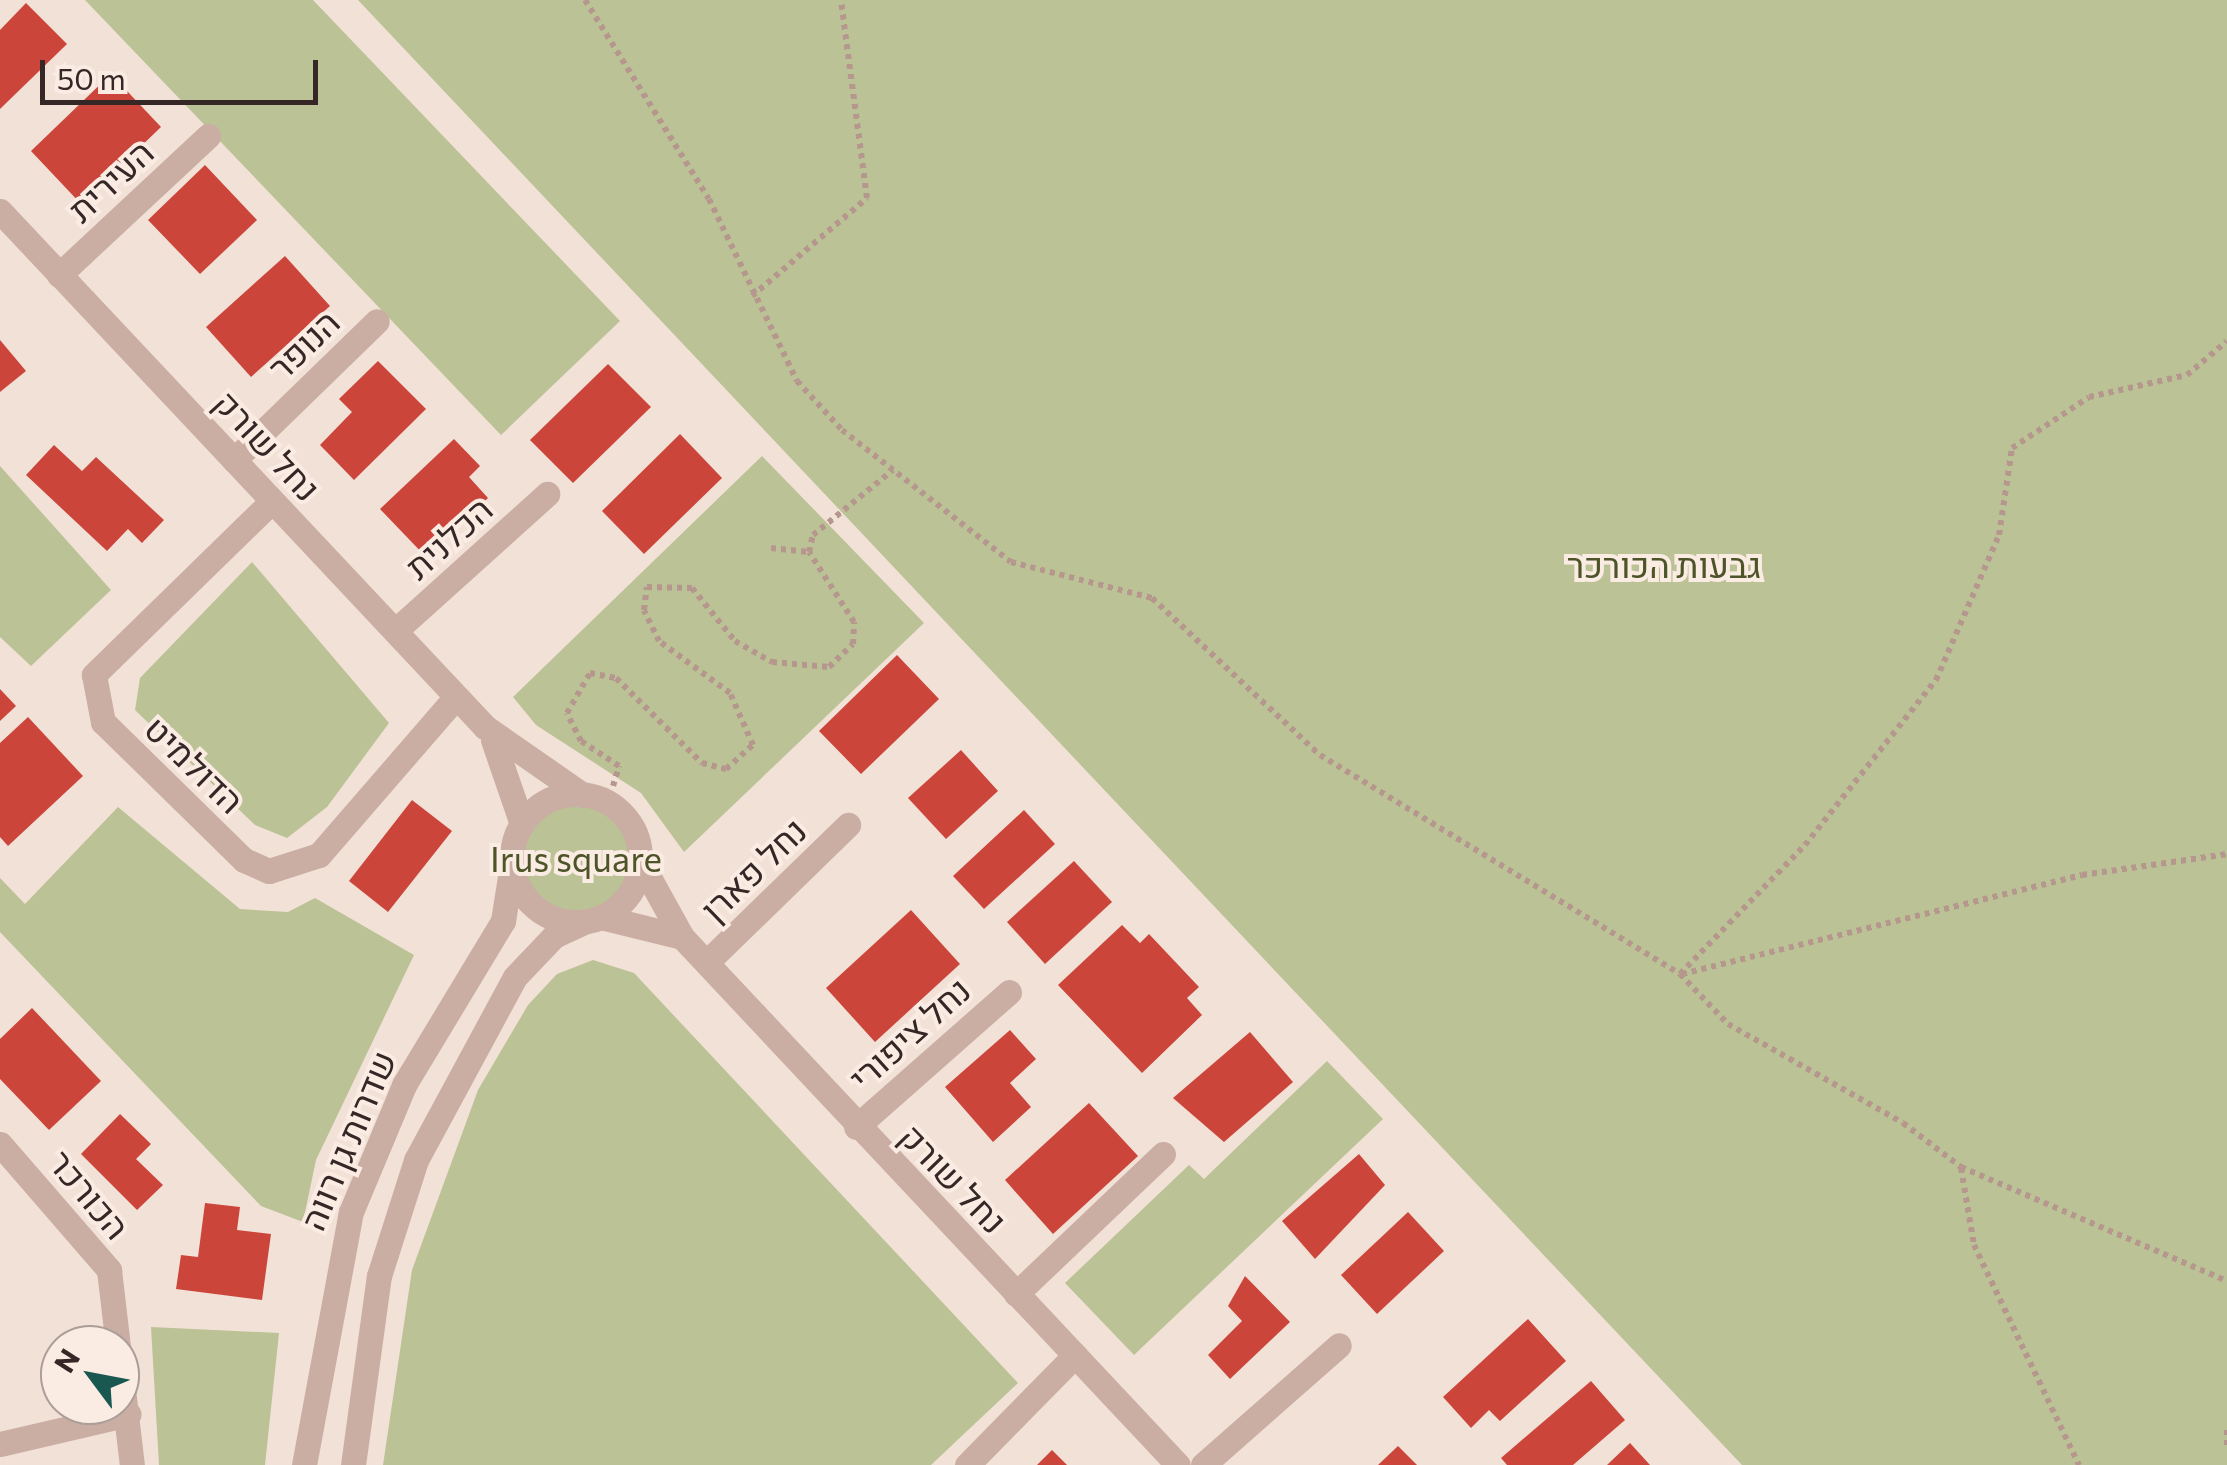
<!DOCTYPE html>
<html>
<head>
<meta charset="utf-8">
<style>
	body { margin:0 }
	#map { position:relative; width:2227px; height:1465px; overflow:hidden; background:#f2e1d7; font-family:Commissioner,Heebo,sans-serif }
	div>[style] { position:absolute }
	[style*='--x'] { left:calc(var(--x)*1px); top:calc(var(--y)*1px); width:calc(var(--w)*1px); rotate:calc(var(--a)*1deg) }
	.green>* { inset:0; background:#bbc296 }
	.round { border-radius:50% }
	.building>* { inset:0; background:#cc453b }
	.path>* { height:6px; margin-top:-3px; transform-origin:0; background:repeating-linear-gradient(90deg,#b6978d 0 5px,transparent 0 10px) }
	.minor>* { height:25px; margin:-12.5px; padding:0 12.5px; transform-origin:12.5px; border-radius:12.5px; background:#caaea3 }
	.tertiary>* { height:25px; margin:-12.5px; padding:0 12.5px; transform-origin:12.5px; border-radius:12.5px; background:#caaea3 }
	.tertiary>.ring { margin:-12.5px; padding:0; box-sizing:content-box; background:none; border:25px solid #caaea3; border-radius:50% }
	span { translate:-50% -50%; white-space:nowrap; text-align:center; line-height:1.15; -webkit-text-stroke:8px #faebe3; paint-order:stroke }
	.street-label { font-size:35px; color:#352725 }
	.park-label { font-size:35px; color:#4c5428 }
	.north { position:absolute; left:40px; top:1325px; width:100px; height:100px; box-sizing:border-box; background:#faebe3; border:2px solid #ab9d97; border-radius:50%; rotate:302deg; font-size:28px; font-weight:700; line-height:40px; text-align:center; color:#352725 }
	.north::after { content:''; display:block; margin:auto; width:35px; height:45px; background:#195851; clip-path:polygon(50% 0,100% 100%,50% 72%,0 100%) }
	.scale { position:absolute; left:40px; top:60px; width:278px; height:45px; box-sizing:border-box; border:5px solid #352725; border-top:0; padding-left:12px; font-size:30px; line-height:35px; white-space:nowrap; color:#352725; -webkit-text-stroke:8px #faebe3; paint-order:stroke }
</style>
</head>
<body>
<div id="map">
	<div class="green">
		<div style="clip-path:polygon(85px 0,313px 0,620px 321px,501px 435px)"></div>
		<div style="clip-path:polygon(358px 0,2227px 0,2227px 1465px,1742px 1465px)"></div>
		<div style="clip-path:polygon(762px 456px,924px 623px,684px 852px,641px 793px,536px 725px,513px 697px)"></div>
		<div style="clip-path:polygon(0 466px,111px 590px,31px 666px,0 637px)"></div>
		<div style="clip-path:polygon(252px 562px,389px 723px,327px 807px,287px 838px,255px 825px,135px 710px,140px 678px)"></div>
		<div class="round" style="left:521px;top:803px;width:110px;height:110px"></div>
		<div style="clip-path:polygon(118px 807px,240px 909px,288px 912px,315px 898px,414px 955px,316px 1160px,303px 1222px,261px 1206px,0 932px,0 878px,25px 904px)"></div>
		<div style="clip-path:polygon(593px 960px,634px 973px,1018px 1383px,931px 1465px,383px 1465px,412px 1270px,478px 1090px,528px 1005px,557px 974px)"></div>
		<div style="clip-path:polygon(1327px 1061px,1383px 1119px,1134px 1355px,1065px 1283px,1189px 1165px,1204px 1179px)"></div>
		<div style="clip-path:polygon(151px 1327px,279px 1333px,265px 1465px,159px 1465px)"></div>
	</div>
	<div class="building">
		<div style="clip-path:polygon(26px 3px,67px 44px,0 109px,0 30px)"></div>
		<div style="clip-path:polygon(111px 74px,161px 127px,81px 204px,31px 151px)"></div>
		<div style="clip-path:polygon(205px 165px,257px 220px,200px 274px,148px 220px)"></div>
		<div style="clip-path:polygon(285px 256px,330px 306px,251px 377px,206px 327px)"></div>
		<div style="clip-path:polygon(0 340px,26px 371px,0 392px)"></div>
		<div style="clip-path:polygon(378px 361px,426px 409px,354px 480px,320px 445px,352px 412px,339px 399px)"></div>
		<div style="clip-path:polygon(608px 364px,651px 407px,573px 483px,530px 440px)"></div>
		<div style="clip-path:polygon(680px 434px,722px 478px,644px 554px,602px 511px)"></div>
		<div style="clip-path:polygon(454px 439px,480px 466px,469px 477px,488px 498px,426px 557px,380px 509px)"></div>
		<div style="clip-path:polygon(54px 445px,82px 471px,96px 457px,164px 520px,142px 543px,128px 529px,107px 551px,26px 475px)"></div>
		<div style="clip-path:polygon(897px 655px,939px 699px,861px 774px,819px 731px)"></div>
		<div style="clip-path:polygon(0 689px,16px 706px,0 721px)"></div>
		<div style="clip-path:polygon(28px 717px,83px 776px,8px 846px,0 837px,0 743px)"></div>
		<div style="clip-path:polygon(961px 750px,998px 791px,946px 839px,908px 798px)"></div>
		<div style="clip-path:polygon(412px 800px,452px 831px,388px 912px,349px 881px)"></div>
		<div style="clip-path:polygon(1024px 810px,1055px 844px,984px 909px,953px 876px)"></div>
		<div style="clip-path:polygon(1074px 861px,1112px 902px,1045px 964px,1007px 922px)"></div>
		<div style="clip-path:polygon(911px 910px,960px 964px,875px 1042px,826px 988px)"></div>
		<div style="clip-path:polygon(1122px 925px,1140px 943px,1149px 934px,1199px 987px,1187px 998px,1202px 1015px,1142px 1073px,1058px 985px)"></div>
		<div style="clip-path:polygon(32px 1008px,101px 1081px,49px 1130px,0 1079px,0 1039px)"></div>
		<div style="clip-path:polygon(1010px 1030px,1036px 1059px,1010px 1083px,1031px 1107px,993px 1142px,945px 1087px)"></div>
		<div style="clip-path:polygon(1250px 1032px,1293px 1082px,1224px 1142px,1173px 1098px)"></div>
		<div style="clip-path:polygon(1089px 1103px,1138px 1156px,1053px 1234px,1005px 1180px)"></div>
		<div style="clip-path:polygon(120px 1114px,151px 1144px,136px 1159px,163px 1185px,137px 1210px,81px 1154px)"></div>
		<div style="clip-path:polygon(1359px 1154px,1385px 1185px,1315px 1259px,1282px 1221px)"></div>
		<div style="clip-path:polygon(205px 1203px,240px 1207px,237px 1230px,271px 1234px,262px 1300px,176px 1289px,181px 1255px,198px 1257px)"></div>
		<div style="clip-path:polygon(1408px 1212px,1444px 1251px,1377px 1314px,1341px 1275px)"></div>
		<div style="clip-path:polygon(1245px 1276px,1290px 1322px,1230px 1379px,1208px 1355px,1242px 1321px,1228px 1306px)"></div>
		<div style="clip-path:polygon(1528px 1319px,1566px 1361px,1500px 1421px,1489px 1410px,1471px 1428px,1443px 1397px)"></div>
		<div style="clip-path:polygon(1591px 1381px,1625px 1420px,1573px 1465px,1507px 1465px,1501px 1458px)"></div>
		<div style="clip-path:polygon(1630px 1443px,1650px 1465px,1607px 1465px)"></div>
		<div style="clip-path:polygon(1398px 1446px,1417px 1465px,1378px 1465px)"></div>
		<div style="clip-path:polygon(1052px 1450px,1067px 1465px,1037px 1465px)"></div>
	</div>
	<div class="path">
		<div style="--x:585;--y:0;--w:234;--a:58.1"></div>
		<div style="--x:709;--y:199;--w:202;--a:64.2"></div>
		<div style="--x:797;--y:381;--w:67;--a:47.4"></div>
		<div style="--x:842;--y:430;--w:214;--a:38"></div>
		<div style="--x:1011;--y:562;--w:146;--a:14.3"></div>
		<div style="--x:1152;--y:598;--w:230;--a:43.1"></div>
		<div style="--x:1320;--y:755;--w:421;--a:31.3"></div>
		<div style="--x:1680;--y:974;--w:69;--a:46.2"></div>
		<div style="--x:1728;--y:1024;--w:201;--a:29.5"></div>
		<div style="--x:1903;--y:1123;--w:73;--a:37.2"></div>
		<div style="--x:1961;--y:1167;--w:289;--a:23.2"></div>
		<div style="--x:752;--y:296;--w:151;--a:-40.4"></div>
		<div style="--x:867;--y:198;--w:200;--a:-97.5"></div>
		<div style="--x:771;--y:548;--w:38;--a:6"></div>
		<div style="--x:613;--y:786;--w:21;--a:-73"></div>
		<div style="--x:619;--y:766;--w:45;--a:-146.7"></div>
		<div style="--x:581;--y:741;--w:31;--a:-117"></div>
		<div style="--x:567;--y:713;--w:46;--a:-60.1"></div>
		<div style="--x:590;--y:673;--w:26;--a:11"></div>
		<div style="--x:616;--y:678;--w:121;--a:44.7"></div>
		<div style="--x:702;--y:763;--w:25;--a:14"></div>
		<div style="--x:726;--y:769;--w:36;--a:-42"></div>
		<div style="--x:753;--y:745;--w:57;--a:-113.9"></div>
		<div style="--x:730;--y:693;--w:88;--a:-143.8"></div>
		<div style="--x:659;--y:641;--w:34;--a:-116"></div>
		<div style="--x:644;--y:610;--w:23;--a:-83"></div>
		<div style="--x:647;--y:587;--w:45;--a:1.3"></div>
		<div style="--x:692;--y:588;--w:68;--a:50.9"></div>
		<div style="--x:735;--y:641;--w:43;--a:29.6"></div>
		<div style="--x:772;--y:662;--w:57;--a:5"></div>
		<div style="--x:829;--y:667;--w:33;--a:-44"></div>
		<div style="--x:853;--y:644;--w:22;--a:-87"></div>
		<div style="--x:854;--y:622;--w:83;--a:-122.7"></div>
		<div style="--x:809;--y:552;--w:17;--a:-77"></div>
		<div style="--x:813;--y:535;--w:103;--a:-39.1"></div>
		<div style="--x:1680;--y:974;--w:180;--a:-45.9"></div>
		<div style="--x:1805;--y:845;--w:211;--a:-51.6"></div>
		<div style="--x:1936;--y:680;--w:158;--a:-66.5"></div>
		<div style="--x:1999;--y:535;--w:88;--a:-81.5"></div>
		<div style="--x:2012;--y:448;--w:92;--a:-33.5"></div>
		<div style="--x:2089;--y:397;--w:100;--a:-12.7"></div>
		<div style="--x:2187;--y:375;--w:52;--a:-40.4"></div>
		<div style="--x:1682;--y:974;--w:412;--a:-13.9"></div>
		<div style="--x:2082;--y:875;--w:147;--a:-8.2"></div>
		<div style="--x:1961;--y:1168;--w:78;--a:80.4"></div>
		<div style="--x:1974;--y:1245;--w:244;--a:64.5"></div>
		<div style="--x:2227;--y:1430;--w:16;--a:90"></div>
	</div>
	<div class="minor">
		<div style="--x:0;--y:211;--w:708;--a:46.77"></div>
		<div style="--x:485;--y:727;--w:119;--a:34.8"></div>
		<div style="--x:59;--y:275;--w:204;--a:-43"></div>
		<div style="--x:234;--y:460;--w:199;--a:-44.2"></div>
		<div style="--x:272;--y:501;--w:249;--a:135.7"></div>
		<div style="--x:94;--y:675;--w:48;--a:79.2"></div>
		<div style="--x:103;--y:722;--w:197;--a:44.4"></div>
		<div style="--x:244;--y:860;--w:27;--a:24"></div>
		<div style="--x:269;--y:871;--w:52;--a:-17.7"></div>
		<div style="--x:319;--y:855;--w:209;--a:-49.1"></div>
		<div style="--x:395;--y:631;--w:205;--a:-42"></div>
		<div style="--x:493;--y:740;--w:89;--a:71"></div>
		<div style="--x:640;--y:861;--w:87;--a:61.1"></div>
		<div style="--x:682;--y:937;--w:724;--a:46.79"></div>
		<div style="--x:601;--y:917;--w:83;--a:13.9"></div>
		<div style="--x:707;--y:962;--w:197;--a:-44.2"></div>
		<div style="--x:856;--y:1127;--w:204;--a:-41.4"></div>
		<div style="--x:0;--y:1144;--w:167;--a:49.1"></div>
		<div style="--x:109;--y:1270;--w:196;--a:83.3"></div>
		<div style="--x:1016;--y:1294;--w:203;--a:-43.6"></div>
		<div style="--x:0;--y:1444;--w:132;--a:-13.1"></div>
		<div style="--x:967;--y:1465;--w:154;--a:-45.5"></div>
		<div style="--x:1203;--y:1465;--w:181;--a:-41.4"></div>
	</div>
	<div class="tertiary">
		<div class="ring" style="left:512px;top:794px;width:103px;height:103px"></div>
		<div style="--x:304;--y:1465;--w:257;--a:-79.5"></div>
		<div style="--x:351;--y:1212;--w:138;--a:-67.3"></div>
		<div style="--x:404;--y:1085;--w:192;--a:-58.9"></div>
		<div style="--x:503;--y:921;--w:58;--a:-81"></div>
		<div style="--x:353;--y:1465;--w:191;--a:-82.2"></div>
		<div style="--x:379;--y:1276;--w:122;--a:-72.3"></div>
		<div style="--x:416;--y:1160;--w:208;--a:-61.6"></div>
		<div style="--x:515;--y:977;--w:57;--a:-46.4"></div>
		<div style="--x:554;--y:936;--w:35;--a:-25"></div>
	</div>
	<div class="street-label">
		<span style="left:110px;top:180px;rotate:-43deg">העירית</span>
		<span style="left:303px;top:344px;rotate:-44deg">הנופר</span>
		<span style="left:268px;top:445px;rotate:47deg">נחל שורק</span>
		<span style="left:448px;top:537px;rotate:-42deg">הכלנית</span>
		<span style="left:195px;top:764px;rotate:44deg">הדולמיט</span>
		<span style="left:753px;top:869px;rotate:-44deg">נחל פארן</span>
		<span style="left:909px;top:1033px;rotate:-42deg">נחל ציפורי</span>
		<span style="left:347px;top:1140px;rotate:-67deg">שדרות גן רווה</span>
		<span style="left:954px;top:1178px;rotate:46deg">נחל שורק</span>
		<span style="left:90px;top:1194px;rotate:50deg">הכורכר</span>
	</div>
	<div class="park-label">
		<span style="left:1664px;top:564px">גבעות הכורכר</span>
		<span style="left:576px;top:858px">Irus square</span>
	</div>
	<div class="north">N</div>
	<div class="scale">50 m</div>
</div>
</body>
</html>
